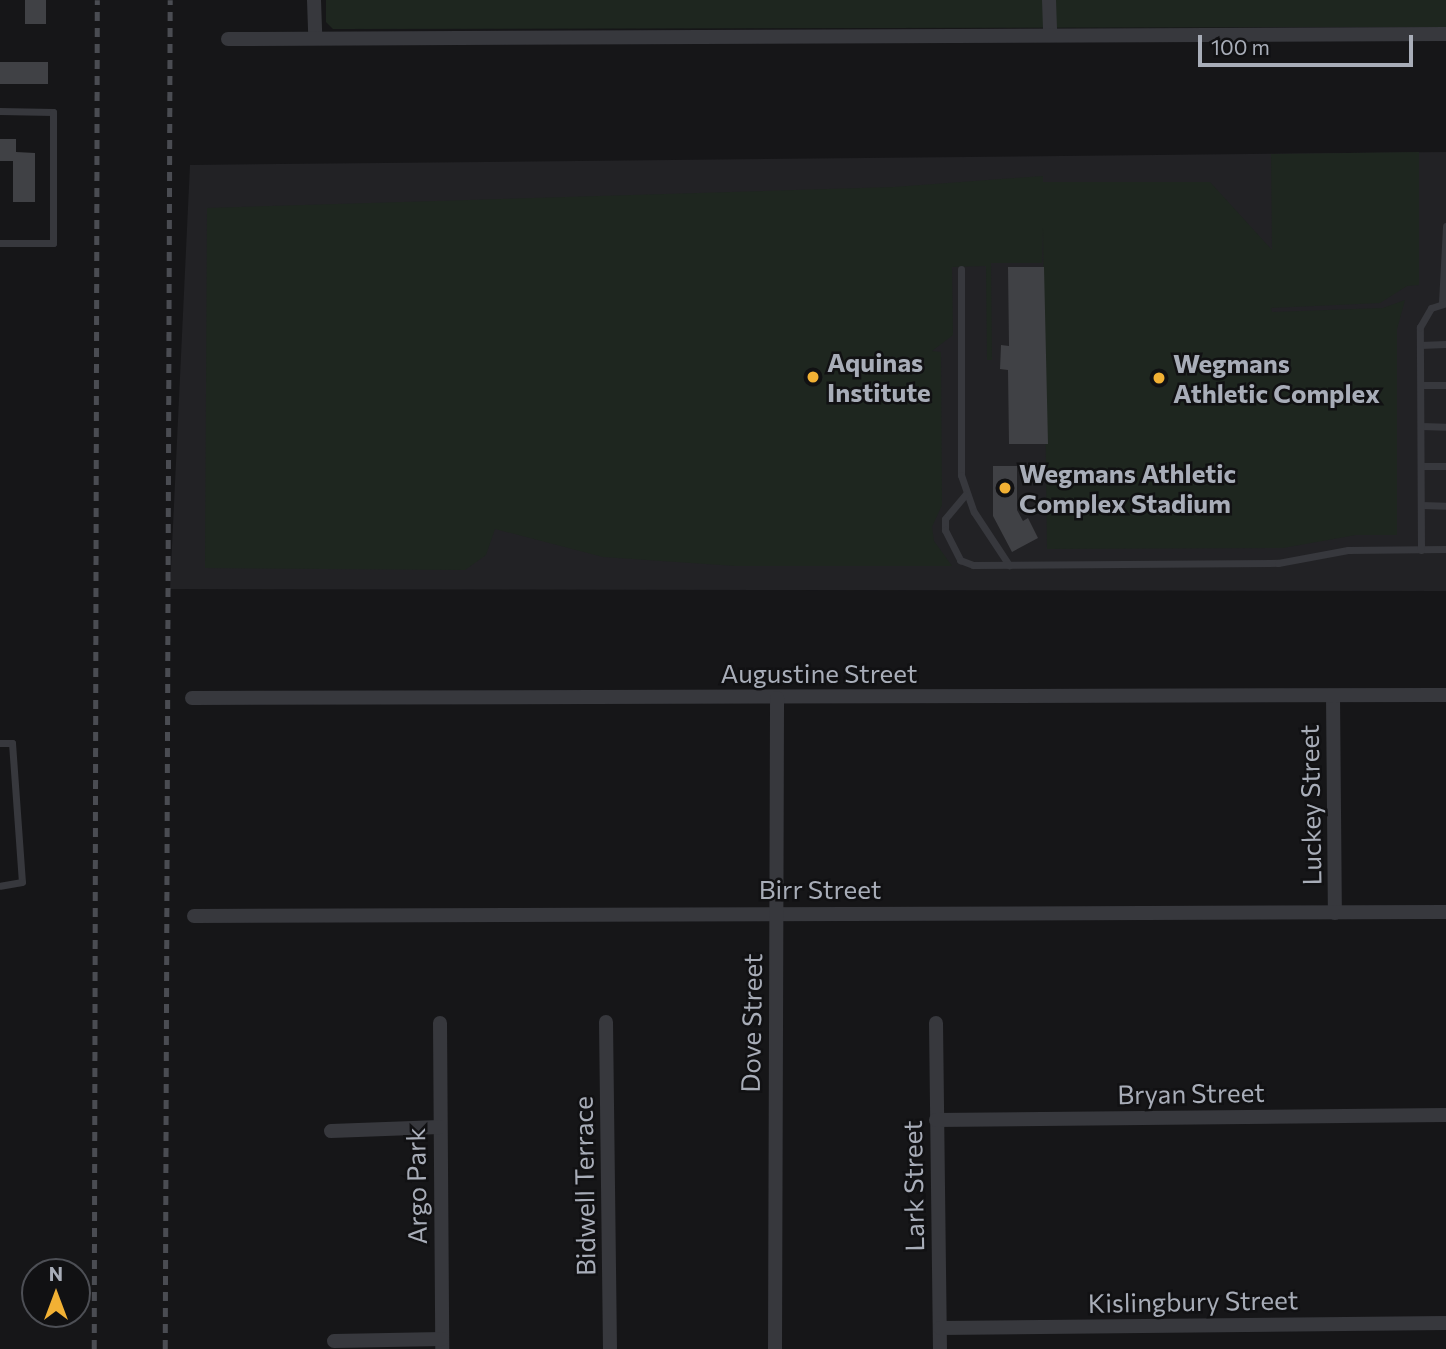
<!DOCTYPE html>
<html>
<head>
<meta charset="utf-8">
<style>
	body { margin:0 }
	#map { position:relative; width:1446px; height:1349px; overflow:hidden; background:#161618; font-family:Commissioner,sans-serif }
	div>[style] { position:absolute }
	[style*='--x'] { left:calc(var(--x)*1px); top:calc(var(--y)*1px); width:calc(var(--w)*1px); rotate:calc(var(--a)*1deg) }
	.built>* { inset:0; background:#222225 }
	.green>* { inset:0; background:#1e261f }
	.building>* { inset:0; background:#404145 }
	.lane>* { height:7px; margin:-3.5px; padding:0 3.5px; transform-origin:3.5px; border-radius:3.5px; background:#37383d }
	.street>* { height:14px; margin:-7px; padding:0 7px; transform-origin:7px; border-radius:7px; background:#37383d }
	.rail>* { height:4.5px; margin-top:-2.25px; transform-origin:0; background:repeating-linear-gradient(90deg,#4a4c52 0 9px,transparent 0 16px) }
	.dots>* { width:19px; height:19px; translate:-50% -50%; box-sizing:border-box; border:4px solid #111113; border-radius:50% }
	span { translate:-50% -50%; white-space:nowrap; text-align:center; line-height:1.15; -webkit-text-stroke:5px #111113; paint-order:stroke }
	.poi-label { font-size:26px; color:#a8adb8; font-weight:700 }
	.left { translate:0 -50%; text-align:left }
	.street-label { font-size:26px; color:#a8adb8 }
	.north { position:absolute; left:21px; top:1258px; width:70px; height:70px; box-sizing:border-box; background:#111113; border:2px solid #4d4f55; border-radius:50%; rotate:0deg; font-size:19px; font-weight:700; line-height:28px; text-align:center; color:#a8adb8 }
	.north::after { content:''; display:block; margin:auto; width:24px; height:32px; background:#f2b134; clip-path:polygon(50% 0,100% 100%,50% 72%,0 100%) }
	.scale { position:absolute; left:1198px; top:35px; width:215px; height:32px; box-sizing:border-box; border:4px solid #a8adb8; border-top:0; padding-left:9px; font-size:21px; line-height:24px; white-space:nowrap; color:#a8adb8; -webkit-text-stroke:5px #111113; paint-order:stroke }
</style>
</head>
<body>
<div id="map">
	<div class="built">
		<div style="clip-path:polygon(1446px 152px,1446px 591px,170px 589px,190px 165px)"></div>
	</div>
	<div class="green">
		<div style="clip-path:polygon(326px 0,1446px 0,1446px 27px,333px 29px,326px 22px)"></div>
		<div style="clip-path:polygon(1419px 152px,1419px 285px,1407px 286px,1380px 303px,1271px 308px,1272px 312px,1383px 308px,1405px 300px,1397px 329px,1397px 535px,1356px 535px,1283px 548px,1047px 549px,1043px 227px,1042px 263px,991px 263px,992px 360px,987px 360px,986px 266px,952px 267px,953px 335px,932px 351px,941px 352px,942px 505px,932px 527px,934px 541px,952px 566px,735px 566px,603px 557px,495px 529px,486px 555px,465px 570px,205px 568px,207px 208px,894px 187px,1043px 176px,1043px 182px,1210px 182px,1272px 250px,1271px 154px)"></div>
	</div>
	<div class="building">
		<div style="clip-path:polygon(25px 0,46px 0,46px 24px,25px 24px)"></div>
		<div style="clip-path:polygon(0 62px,48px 62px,48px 84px,0 84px)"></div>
		<div style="clip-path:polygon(0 139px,16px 139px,16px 152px,35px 153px,35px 202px,13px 202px,13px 161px,0 161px)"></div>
		<div style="clip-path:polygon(1008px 267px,1044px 267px,1048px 444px,1009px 444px,1008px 370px,1000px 369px,1001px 345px,1009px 346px)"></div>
		<div style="clip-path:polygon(993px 466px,1017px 466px,1017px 510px,1023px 521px,1028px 518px,1038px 538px,1012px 552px,993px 516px)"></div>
	</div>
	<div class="lane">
		<div style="--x:0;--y:111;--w:53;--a:1.1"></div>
		<div style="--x:53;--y:112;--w:131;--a:90"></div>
		<div style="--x:53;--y:243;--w:53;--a:180"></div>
		<div style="--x:961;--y:269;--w:206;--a:90"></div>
		<div style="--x:961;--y:475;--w:39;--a:71"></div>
		<div style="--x:974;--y:512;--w:64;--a:56.6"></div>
		<div style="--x:1442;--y:303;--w:77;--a:-87"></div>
		<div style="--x:1420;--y:345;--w:26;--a:-2"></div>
		<div style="--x:1421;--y:385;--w:25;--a:0"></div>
		<div style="--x:1421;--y:426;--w:25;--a:2"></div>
		<div style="--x:1421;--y:466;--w:25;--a:0"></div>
		<div style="--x:965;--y:495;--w:31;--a:130"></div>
		<div style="--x:945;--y:519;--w:11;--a:90"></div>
		<div style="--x:945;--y:530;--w:34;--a:63"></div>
		<div style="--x:960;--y:560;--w:14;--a:21"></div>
		<div style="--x:973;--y:565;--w:305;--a:-0.4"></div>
		<div style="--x:1278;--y:563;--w:71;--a:-10.5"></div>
		<div style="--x:1348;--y:550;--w:98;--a:-0.6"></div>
		<div style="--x:1421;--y:505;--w:25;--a:2"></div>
		<div style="--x:1421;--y:550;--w:223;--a:-90.3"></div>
		<div style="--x:1420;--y:327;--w:22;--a:-60"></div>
		<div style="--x:1431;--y:308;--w:16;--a:-18"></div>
		<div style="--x:0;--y:743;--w:12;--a:0"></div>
		<div style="--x:12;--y:743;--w:139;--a:85.9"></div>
		<div style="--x:22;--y:882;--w:22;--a:170"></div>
	</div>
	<div class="street">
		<div style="--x:314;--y:0;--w:37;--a:88"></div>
		<div style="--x:1049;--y:0;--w:35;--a:88"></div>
		<div style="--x:228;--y:39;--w:1218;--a:-0.24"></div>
		<div style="--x:1333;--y:696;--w:217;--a:89.5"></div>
		<div style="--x:192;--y:698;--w:1254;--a:-0.14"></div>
		<div style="--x:194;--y:916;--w:1252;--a:-0.18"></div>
		<div style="--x:606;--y:1022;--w:327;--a:89.3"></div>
		<div style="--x:440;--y:1023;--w:326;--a:89.6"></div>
		<div style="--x:936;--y:1023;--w:326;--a:89.3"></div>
		<div style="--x:936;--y:1120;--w:510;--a:-0.56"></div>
		<div style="--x:331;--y:1131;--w:109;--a:-2.1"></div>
		<div style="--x:940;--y:1328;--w:506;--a:-0.57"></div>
		<div style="--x:334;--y:1341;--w:108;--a:-1.1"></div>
		<div style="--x:775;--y:1349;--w:651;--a:-89.82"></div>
	</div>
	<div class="rail">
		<div style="--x:94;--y:1349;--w:1349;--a:-89.87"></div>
		<div style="--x:165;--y:1349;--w:1349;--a:-89.79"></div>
	</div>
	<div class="dots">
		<div style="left:813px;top:377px;background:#f2b134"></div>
		<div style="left:1159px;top:378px;background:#f2b134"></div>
		<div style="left:1005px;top:488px;background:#f2b134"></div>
	</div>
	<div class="poi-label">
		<span class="left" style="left:827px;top:377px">Aquinas<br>Institute</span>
		<span class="left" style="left:1173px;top:378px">Wegmans<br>Athletic Complex</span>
		<span class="left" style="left:1019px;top:488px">Wegmans Athletic<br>Complex Stadium</span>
	</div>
	<div class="street-label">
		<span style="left:819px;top:673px">Augustine Street</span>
		<span style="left:1310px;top:805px;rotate:-91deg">Luckey Street</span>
		<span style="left:820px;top:889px">Birr Street</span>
		<span style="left:751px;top:1023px;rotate:-89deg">Dove Street</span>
		<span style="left:1191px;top:1093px;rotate:-1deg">Bryan Street</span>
		<span style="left:416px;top:1186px;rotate:-91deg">Argo Park</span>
		<span style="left:584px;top:1186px;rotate:-91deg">Bidwell Terrace</span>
		<span style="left:913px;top:1186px;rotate:-91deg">Lark Street</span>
		<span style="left:1193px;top:1301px;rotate:-1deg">Kislingbury Street</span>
	</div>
	<div class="north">N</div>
	<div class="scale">100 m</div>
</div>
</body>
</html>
